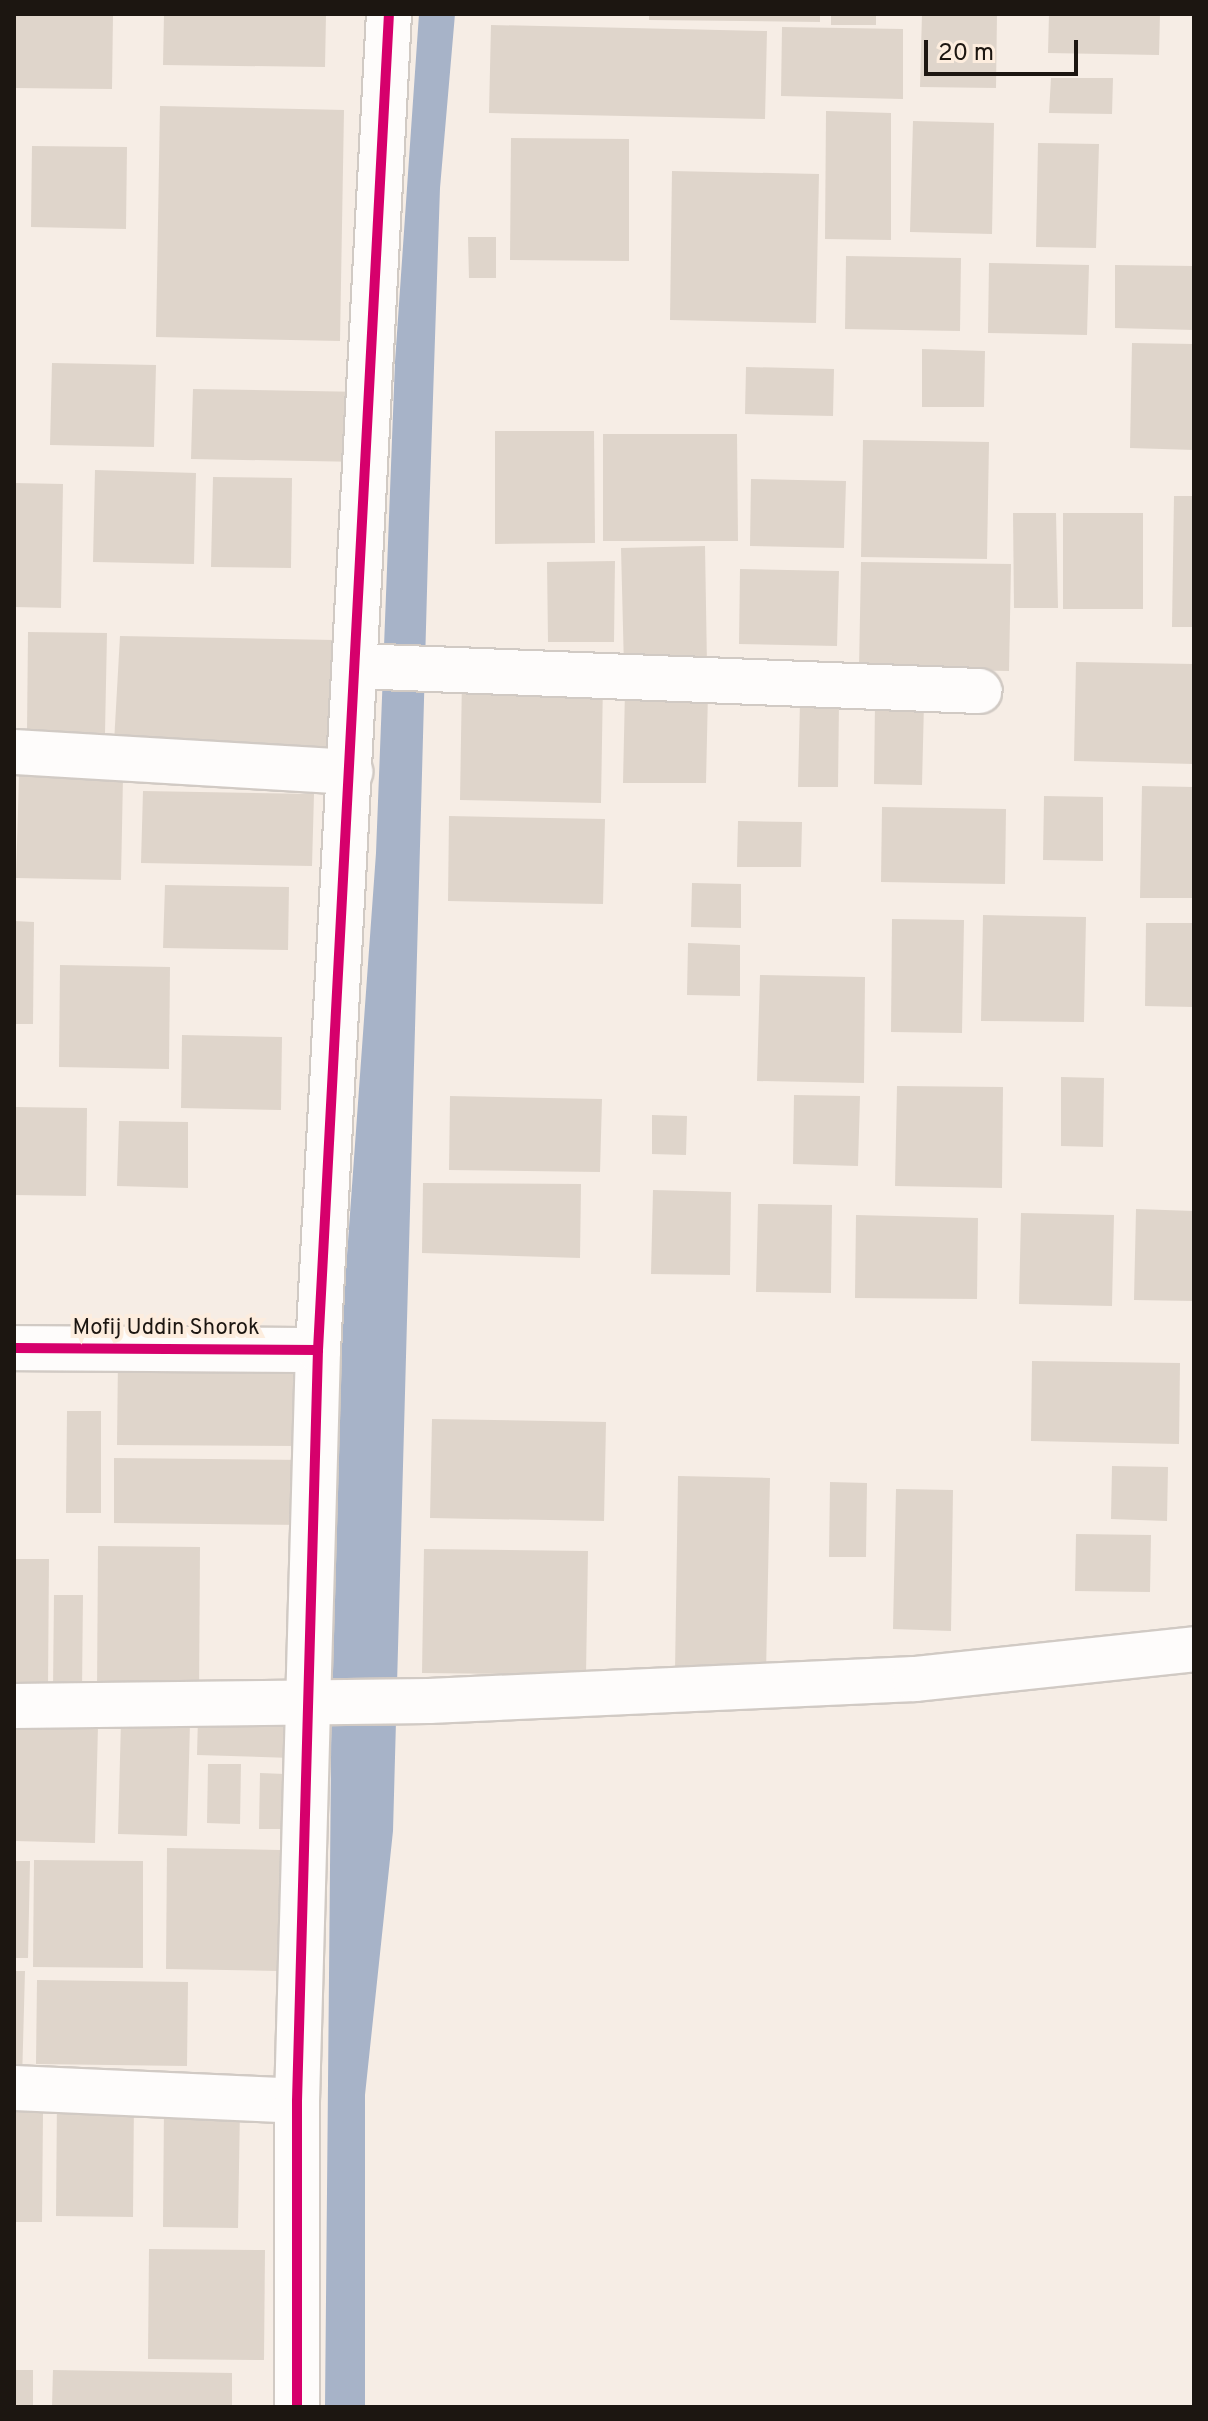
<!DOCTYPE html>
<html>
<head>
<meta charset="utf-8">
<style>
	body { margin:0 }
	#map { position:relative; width:1208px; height:2421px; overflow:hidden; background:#f6ede5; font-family:Overpass,sans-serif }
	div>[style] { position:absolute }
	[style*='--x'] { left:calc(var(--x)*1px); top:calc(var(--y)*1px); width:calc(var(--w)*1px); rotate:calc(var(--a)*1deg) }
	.water>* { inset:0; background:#a7b3c8 }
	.building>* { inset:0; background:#dfd5cb }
	.roads { filter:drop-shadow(2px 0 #d1cac4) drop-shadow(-2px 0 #d1cac4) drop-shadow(0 2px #d1cac4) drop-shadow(0 -2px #d1cac4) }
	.minor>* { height:44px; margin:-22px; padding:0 22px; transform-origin:22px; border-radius:22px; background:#fefcfb }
	.cycleway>* { height:10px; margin:-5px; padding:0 5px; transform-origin:5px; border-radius:5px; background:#d6006c }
	span { translate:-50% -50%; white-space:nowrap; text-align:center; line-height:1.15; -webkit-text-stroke:8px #fdedde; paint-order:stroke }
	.street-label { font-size:22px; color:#1c1611 }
	.frame { position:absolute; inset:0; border:16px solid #1c1611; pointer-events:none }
	.scale { position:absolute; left:924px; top:40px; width:154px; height:36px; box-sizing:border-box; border:4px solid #1c1611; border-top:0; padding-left:10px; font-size:24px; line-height:28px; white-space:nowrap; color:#1c1611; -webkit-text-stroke:6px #fdedde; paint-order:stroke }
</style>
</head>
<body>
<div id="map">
	<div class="water">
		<div style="clip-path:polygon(419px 14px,455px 14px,440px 188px,429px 518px,393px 1831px,365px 2095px,365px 2407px,325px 2407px,334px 1436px,376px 853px,395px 362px)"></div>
	</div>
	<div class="building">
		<div style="clip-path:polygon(14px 14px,113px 15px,112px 89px,14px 88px)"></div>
		<div style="clip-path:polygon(164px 14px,326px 14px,325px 67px,163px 65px)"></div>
		<div style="clip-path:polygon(649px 14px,820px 14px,820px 22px,649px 20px)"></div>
		<div style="clip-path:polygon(831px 14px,876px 14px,876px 25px,831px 25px)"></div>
		<div style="clip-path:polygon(922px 14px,997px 14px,996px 88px,920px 87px)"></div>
		<div style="clip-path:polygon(1049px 14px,1160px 14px,1159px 55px,1048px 53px)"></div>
		<div style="clip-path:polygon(491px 25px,767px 31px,765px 119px,489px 113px)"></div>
		<div style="clip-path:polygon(782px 27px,903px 29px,903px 99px,781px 96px)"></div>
		<div style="clip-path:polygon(1051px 78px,1113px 78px,1112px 114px,1049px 113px)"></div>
		<div style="clip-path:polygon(160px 106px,344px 110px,340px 341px,156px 337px)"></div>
		<div style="clip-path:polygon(826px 111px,891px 113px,891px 240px,825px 239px)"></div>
		<div style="clip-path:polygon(913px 121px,994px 123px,992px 234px,910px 232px)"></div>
		<div style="clip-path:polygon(511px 138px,629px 139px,629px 261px,510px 260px)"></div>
		<div style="clip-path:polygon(1038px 143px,1099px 144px,1096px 248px,1036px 247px)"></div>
		<div style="clip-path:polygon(32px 146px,127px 147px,126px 229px,31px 227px)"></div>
		<div style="clip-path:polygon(672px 171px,819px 174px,816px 323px,670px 320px)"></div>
		<div style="clip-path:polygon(468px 237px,496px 237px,496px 278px,469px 278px)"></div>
		<div style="clip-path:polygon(846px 256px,961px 258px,960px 331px,845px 329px)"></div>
		<div style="clip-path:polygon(989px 263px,1089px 265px,1087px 335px,988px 333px)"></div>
		<div style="clip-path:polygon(1115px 265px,1194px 266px,1194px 330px,1115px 328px)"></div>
		<div style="clip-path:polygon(1132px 343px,1194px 344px,1194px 450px,1130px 448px)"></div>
		<div style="clip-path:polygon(922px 349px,985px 351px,984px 407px,922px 407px)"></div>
		<div style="clip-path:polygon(52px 363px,156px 365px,154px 447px,50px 445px)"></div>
		<div style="clip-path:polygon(746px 367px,834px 369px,833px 416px,745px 414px)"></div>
		<div style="clip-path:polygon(193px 389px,365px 392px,363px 462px,191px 459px)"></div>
		<div style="clip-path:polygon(495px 431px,594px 431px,595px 543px,495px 544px)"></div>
		<div style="clip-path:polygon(603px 434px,737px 434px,738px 541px,603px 541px)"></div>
		<div style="clip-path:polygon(863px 440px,989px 442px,987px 559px,861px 557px)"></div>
		<div style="clip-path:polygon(95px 470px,196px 473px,194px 564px,93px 562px)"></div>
		<div style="clip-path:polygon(213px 477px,292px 478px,291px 568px,211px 567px)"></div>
		<div style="clip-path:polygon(751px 479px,846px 481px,844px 548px,750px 546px)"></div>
		<div style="clip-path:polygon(14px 483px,63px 484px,61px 608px,14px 607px)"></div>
		<div style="clip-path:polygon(1174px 496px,1194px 496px,1194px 627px,1172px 627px)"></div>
		<div style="clip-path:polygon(1013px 513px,1056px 513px,1058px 608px,1014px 608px)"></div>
		<div style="clip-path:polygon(1063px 513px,1143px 513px,1143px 609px,1063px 609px)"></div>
		<div style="clip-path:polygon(705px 546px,707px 666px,624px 668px,621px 548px)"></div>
		<div style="clip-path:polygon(615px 561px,614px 642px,548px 642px,547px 562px)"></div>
		<div style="clip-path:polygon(861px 562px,1011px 564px,1009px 671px,859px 668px)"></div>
		<div style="clip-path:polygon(740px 569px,839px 571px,837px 646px,739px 644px)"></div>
		<div style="clip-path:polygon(28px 632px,107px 633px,105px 733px,27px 732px)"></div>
		<div style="clip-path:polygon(120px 636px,334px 640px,330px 748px,114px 743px)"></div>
		<div style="clip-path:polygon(1076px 662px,1194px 664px,1194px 764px,1074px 761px)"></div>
		<div style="clip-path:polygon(462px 678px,603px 680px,601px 803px,460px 800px)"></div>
		<div style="clip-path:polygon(625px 690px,708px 692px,706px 783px,623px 783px)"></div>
		<div style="clip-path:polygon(800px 702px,839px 703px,838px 787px,798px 787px)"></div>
		<div style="clip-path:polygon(875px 703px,924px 703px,922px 785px,874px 784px)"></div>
		<div style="clip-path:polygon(19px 774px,123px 776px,121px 880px,16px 878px)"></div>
		<div style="clip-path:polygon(1142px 786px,1194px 787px,1194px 898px,1140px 898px)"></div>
		<div style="clip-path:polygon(143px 791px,314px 794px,312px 866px,141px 863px)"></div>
		<div style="clip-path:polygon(1044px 796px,1103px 797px,1103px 861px,1043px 860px)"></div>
		<div style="clip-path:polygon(882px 807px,1006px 809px,1005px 884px,881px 882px)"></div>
		<div style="clip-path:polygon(449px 816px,605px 819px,603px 904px,448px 901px)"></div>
		<div style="clip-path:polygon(738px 821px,802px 822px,801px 867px,737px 867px)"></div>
		<div style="clip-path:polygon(692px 883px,741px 884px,741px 928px,691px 927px)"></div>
		<div style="clip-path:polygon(165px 885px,289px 887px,288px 950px,163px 948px)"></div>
		<div style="clip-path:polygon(983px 915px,1086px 917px,1084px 1022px,981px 1021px)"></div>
		<div style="clip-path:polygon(892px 919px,964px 920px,962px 1033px,891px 1032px)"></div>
		<div style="clip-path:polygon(14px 921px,34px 922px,33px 1024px,14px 1024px)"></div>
		<div style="clip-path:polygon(1146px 923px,1194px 923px,1194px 1007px,1145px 1006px)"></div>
		<div style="clip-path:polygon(688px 943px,740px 945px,740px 996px,687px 995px)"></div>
		<div style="clip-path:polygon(60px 965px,170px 967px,169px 1069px,59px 1067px)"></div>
		<div style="clip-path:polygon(760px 975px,865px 977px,864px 1083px,757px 1081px)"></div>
		<div style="clip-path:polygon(182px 1035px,282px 1037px,281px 1110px,181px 1108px)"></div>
		<div style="clip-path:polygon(1061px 1077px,1104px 1078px,1103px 1147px,1061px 1146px)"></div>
		<div style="clip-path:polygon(897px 1086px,1003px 1087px,1002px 1188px,895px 1186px)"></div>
		<div style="clip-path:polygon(794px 1095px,860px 1096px,858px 1166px,793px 1164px)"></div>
		<div style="clip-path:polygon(450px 1096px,602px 1099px,600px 1172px,449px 1170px)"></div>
		<div style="clip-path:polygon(14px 1107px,87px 1108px,86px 1196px,14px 1195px)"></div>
		<div style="clip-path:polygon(652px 1115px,687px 1116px,686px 1155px,652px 1154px)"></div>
		<div style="clip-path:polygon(119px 1121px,188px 1122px,188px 1188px,117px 1186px)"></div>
		<div style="clip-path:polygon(423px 1183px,581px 1184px,580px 1258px,422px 1253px)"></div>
		<div style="clip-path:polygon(653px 1190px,731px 1192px,730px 1275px,651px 1274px)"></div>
		<div style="clip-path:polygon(758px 1204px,832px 1205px,831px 1293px,756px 1292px)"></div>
		<div style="clip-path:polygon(1136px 1209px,1194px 1211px,1194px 1301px,1134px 1300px)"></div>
		<div style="clip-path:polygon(1021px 1213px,1114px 1215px,1112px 1306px,1019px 1304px)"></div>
		<div style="clip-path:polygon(856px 1215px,978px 1218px,977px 1299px,855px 1298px)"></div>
		<div style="clip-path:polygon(118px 1358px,300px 1359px,299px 1446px,117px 1445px)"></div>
		<div style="clip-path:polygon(1032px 1361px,1180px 1363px,1179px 1444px,1031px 1441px)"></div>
		<div style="clip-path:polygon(67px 1411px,101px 1411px,101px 1513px,66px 1513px)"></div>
		<div style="clip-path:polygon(432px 1419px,606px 1422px,604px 1521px,430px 1518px)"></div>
		<div style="clip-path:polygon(114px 1458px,307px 1460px,307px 1525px,114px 1523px)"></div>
		<div style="clip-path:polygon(1112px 1466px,1168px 1467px,1167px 1521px,1111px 1519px)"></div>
		<div style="clip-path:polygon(678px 1476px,770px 1478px,766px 1674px,675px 1672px)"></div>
		<div style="clip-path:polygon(830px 1482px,867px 1483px,866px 1557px,829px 1557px)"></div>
		<div style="clip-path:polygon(896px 1489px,953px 1490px,951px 1631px,893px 1629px)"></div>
		<div style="clip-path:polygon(1076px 1534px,1151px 1535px,1150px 1592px,1075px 1591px)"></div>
		<div style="clip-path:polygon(98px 1546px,200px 1547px,199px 1693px,97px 1692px)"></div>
		<div style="clip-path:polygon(424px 1549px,588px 1551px,586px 1675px,422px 1673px)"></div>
		<div style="clip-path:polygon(14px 1559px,49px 1559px,48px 1686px,14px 1686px)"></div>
		<div style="clip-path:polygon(54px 1595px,83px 1595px,82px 1690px,53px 1689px)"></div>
		<div style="clip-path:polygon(198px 1717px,293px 1719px,292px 1758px,197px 1755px)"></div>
		<div style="clip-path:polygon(121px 1721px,190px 1723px,187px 1836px,118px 1834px)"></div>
		<div style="clip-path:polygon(14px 1724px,98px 1726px,95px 1843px,14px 1841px)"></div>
		<div style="clip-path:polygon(208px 1764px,241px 1764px,240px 1824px,207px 1823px)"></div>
		<div style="clip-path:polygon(260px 1773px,285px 1774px,284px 1829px,259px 1829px)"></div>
		<div style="clip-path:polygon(167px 1848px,280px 1850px,278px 1971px,166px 1969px)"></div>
		<div style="clip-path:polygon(34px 1860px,143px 1861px,143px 1968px,33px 1967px)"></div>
		<div style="clip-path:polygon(14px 1861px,30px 1861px,28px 1958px,14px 1958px)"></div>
		<div style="clip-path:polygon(14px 1971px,25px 1971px,22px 2081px,14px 2081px)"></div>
		<div style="clip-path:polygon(37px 1980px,188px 1982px,187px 2066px,36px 2064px)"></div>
		<div style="clip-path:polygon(57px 2096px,134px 2097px,133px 2217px,56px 2216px)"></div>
		<div style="clip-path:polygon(164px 2106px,240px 2107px,238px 2228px,163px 2227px)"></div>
		<div style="clip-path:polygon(14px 2111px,43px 2111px,42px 2222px,14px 2222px)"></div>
		<div style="clip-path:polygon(149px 2249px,265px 2250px,264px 2360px,148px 2359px)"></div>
		<div style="clip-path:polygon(14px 2370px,33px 2370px,33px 2407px,14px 2407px)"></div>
		<div style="clip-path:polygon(53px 2370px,232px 2373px,232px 2407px,52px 2407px)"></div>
	</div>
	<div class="roads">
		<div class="minor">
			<div style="--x:356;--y:666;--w:624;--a:2.3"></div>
			<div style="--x:14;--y:752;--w:337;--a:3.4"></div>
			<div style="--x:14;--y:1348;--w:304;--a:0.4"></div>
			<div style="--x:14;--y:1706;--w:415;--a:-0.7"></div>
			<div style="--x:429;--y:1701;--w:486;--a:-2.6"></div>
			<div style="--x:915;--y:1679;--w:281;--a:-6.1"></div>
			<div style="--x:14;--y:2088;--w:283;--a:2.6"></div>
			<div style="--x:297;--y:2407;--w:306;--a:-90"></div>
			<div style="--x:297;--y:2101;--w:751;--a:-88.4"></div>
			<div style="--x:318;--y:1350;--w:1338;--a:-86.96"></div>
		</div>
	</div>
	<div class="cycleway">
		<div style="--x:14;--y:1348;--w:304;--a:0.4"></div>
		<div style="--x:297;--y:2407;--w:306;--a:-90"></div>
		<div style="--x:297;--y:2101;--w:751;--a:-88.4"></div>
		<div style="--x:318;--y:1350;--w:1338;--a:-86.96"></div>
	</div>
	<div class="street-label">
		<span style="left:166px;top:1329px">Mofij Uddin Shorok</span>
	</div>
	<div class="frame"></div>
	<div class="scale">20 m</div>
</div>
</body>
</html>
